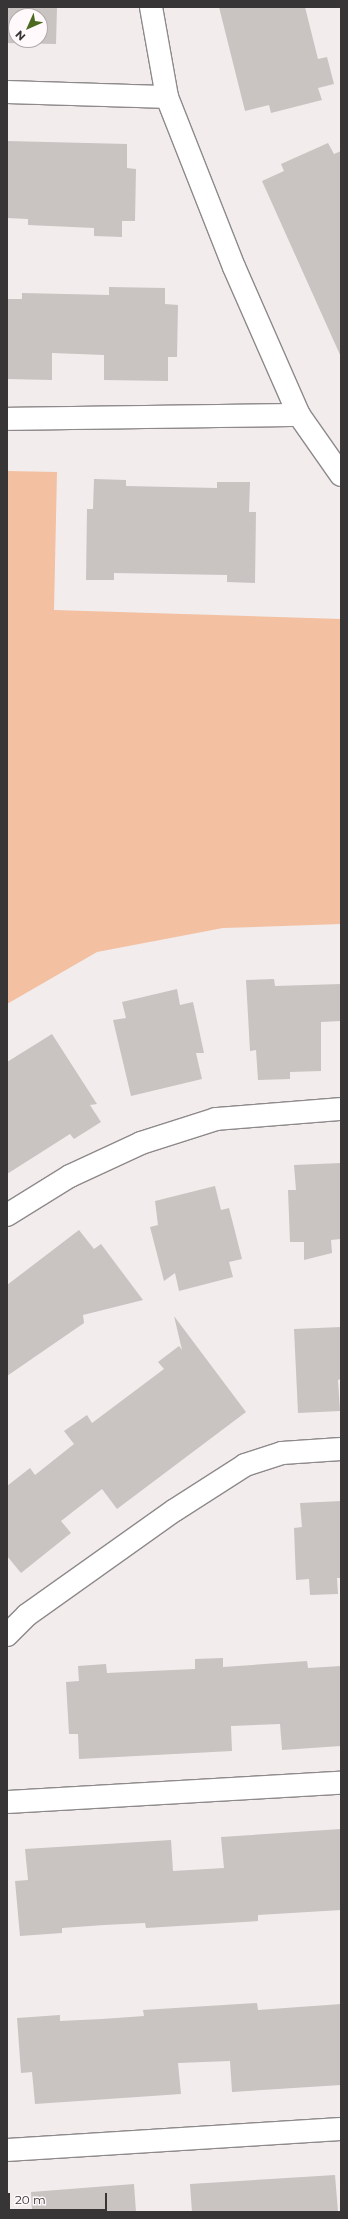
<!DOCTYPE html>
<html>
<head>
<meta charset="utf-8">
<style>
	body { margin:0 }
	#map { position:relative; width:348px; height:2219px; overflow:hidden; background:#f2eced; font-family:Montserrat,sans-serif }
	div>[style] { position:absolute }
	[style*='--x'] { left:calc(var(--x)*1px); top:calc(var(--y)*1px); width:calc(var(--w)*1px); rotate:calc(var(--a)*1deg) }
	.green>* { inset:0; background:#f3c0a1 }
	.building>* { inset:0; background:#c9c3c2 }
	.roads { filter:drop-shadow(1px 0 #8e898a) drop-shadow(-1px 0 #8e898a) drop-shadow(0 1px #8e898a) drop-shadow(0 -1px #8e898a) }
	.street>* { height:22px; margin:-11px; padding:0 11px; transform-origin:11px; border-radius:11px; background:#fff }
	span { translate:-50% -50%; white-space:nowrap; text-align:center; line-height:1.15; -webkit-text-stroke:3px #fff9fb; paint-order:stroke }
	.frame { position:absolute; inset:0; border:8px solid #373535; pointer-events:none }
	.north { position:absolute; left:8px; top:8px; width:40px; height:40px; box-sizing:border-box; background:#fff9fb; border:1px solid #afabac; border-radius:50%; rotate:225deg; font-size:11px; font-weight:700; line-height:16px; text-align:center; color:#373535 }
	.north::after { content:''; display:block; margin:auto; width:14px; height:18px; background:#4b6a20; clip-path:polygon(50% 0,100% 100%,50% 72%,0 100%) }
	.scale { position:absolute; left:8px; top:2193px; width:99px; height:18px; box-sizing:border-box; border:2px solid #373535; border-top:0; padding-left:5px; font-size:12px; line-height:14px; white-space:nowrap; color:#373535; -webkit-text-stroke:3px #fff9fb; paint-order:stroke }
</style>
</head>
<body>
<div id="map">
	<div class="green">
		<div style="clip-path:polygon(7px 471px,57px 472px,54px 610px,341px 619px,341px 924px,223px 928px,97px 952px,7px 1004px)"></div>
	</div>
	<div class="building">
		<div style="clip-path:polygon(evenodd,7px 7px,57px 7px,56px 44px,7px 43px,7px 7px,16px 16px,40px 16px,40px 40px,16px 40px,16px 16px)"></div>
		<div style="clip-path:polygon(219px 7px,305px 7px,318px 59px,327px 57px,334px 84px,318px 88px,322px 100px,271px 113px,269px 105px,245px 111px)"></div>
		<div style="clip-path:polygon(7px 141px,127px 144px,127px 168px,136px 169px,135px 221px,122px 221px,122px 237px,94px 236px,94px 228px,28px 225px,28px 219px,7px 218px)"></div>
		<div style="clip-path:polygon(328px 143px,334px 154px,341px 151px,341px 357px,262px 181px,284px 171px,281px 164px)"></div>
		<div style="clip-path:polygon(109px 287px,165px 288px,165px 304px,178px 305px,177px 357px,168px 357px,168px 381px,104px 380px,104px 355px,52px 353px,52px 380px,7px 379px,7px 299px,22px 299px,22px 293px,109px 295px)"></div>
		<div style="clip-path:polygon(94px 479px,126px 480px,126px 486px,171px 487px,217px 488px,217px 482px,250px 482px,249px 512px,256px 512px,255px 583px,227px 582px,227px 575px,171px 574px,114px 573px,114px 580px,86px 580px,87px 509px,93px 509px)"></div>
		<div style="clip-path:polygon(274px 979px,275px 986px,341px 984px,341px 1021px,321px 1022px,321px 1071px,290px 1072px,290px 1079px,258px 1080px,256px 1050px,250px 1051px,246px 980px)"></div>
		<div style="clip-path:polygon(177px 989px,180px 1005px,193px 1002px,204px 1053px,196px 1053px,202px 1079px,131px 1096px,113px 1020px,126px 1018px,122px 1002px)"></div>
		<div style="clip-path:polygon(52px 1034px,97px 1104px,90px 1105px,101px 1122px,74px 1139px,70px 1134px,7px 1174px,7px 1062px)"></div>
		<div style="clip-path:polygon(341px 1163px,341px 1239px,331px 1240px,332px 1253px,304px 1260px,304px 1242px,290px 1242px,288px 1190px,296px 1190px,294px 1165px)"></div>
		<div style="clip-path:polygon(215px 1186px,221px 1210px,229px 1208px,242px 1259px,229px 1262px,233px 1277px,179px 1291px,175px 1273px,164px 1281px,150px 1227px,158px 1225px,155px 1201px)"></div>
		<div style="clip-path:polygon(79px 1230px,94px 1249px,101px 1244px,143px 1300px,83px 1315px,84px 1323px,7px 1376px,7px 1285px)"></div>
		<div style="clip-path:polygon(174px 1316px,246px 1412px,117px 1509px,102px 1489px,61px 1521px,71px 1533px,21px 1573px,7px 1556px,7px 1486px,30px 1468px,35px 1475px,74px 1444px,64px 1431px,87px 1415px,92px 1423px,164px 1369px,158px 1362px,179px 1346px,182px 1350px)"></div>
		<div style="clip-path:polygon(341px 1327px,341px 1379px,338px 1380px,340px 1411px,298px 1413px,294px 1329px)"></div>
		<div style="clip-path:polygon(341px 1501px,341px 1578px,337px 1578px,338px 1594px,310px 1595px,309px 1579px,296px 1580px,294px 1528px,302px 1527px,300px 1503px)"></div>
		<div style="clip-path:polygon(223px 1658px,223px 1667px,307px 1661px,308px 1668px,341px 1666px,341px 1746px,282px 1750px,280px 1724px,231px 1726px,232px 1751px,79px 1759px,78px 1734px,69px 1734px,66px 1682px,79px 1681px,78px 1666px,106px 1664px,107px 1673px,195px 1669px,195px 1659px)"></div>
		<div style="clip-path:polygon(341px 1829px,341px 1910px,258px 1915px,258px 1921px,146px 1928px,145px 1923px,104px 1925px,62px 1928px,62px 1933px,20px 1936px,15px 1881px,28px 1880px,25px 1849px,171px 1840px,173px 1871px,224px 1868px,221px 1837px)"></div>
		<div style="clip-path:polygon(257px 2003px,258px 2010px,341px 2004px,341px 2085px,232px 2092px,230px 2061px,178px 2063px,181px 2094px,35px 2104px,32px 2072px,21px 2073px,17px 2018px,60px 2015px,60px 2021px,102px 2019px,144px 2016px,143px 2010px)"></div>
		<div style="clip-path:polygon(335px 2175px,338px 2212px,192px 2212px,190px 2184px)"></div>
		<div style="clip-path:polygon(134px 2184px,136px 2212px,32px 2212px,31px 2192px)"></div>
	</div>
	<div class="roads">
		<div class="street">
			<div style="--x:151;--y:7;--w:91;--a:79.9"></div>
			<div style="--x:167;--y:97;--w:183;--a:68.5"></div>
			<div style="--x:234;--y:267;--w:162;--a:66.3"></div>
			<div style="--x:299;--y:415;--w:73;--a:55"></div>
			<div style="--x:7;--y:92;--w:160;--a:1.8"></div>
			<div style="--x:7;--y:419;--w:292;--a:-0.8"></div>
			<div style="--x:7;--y:1215;--w:74;--a:-31.8"></div>
			<div style="--x:70;--y:1176;--w:78;--a:-24.9"></div>
			<div style="--x:141;--y:1143;--w:79;--a:-17.7"></div>
			<div style="--x:216;--y:1119;--w:125;--a:-4.6"></div>
			<div style="--x:7;--y:1635;--w:28;--a:-45"></div>
			<div style="--x:27;--y:1615;--w:181;--a:-35.4"></div>
			<div style="--x:175;--y:1510;--w:83;--a:-32.7"></div>
			<div style="--x:245;--y:1465;--w:39;--a:-18"></div>
			<div style="--x:282;--y:1453;--w:59;--a:-3.9"></div>
			<div style="--x:7;--y:1802;--w:335;--a:-3.3"></div>
			<div style="--x:7;--y:2150;--w:335;--a:-3.6"></div>
		</div>
	</div>
	<div class="frame"></div>
	<div class="north">N</div>
	<div class="scale">20 m</div>
</div>
</body>
</html>
